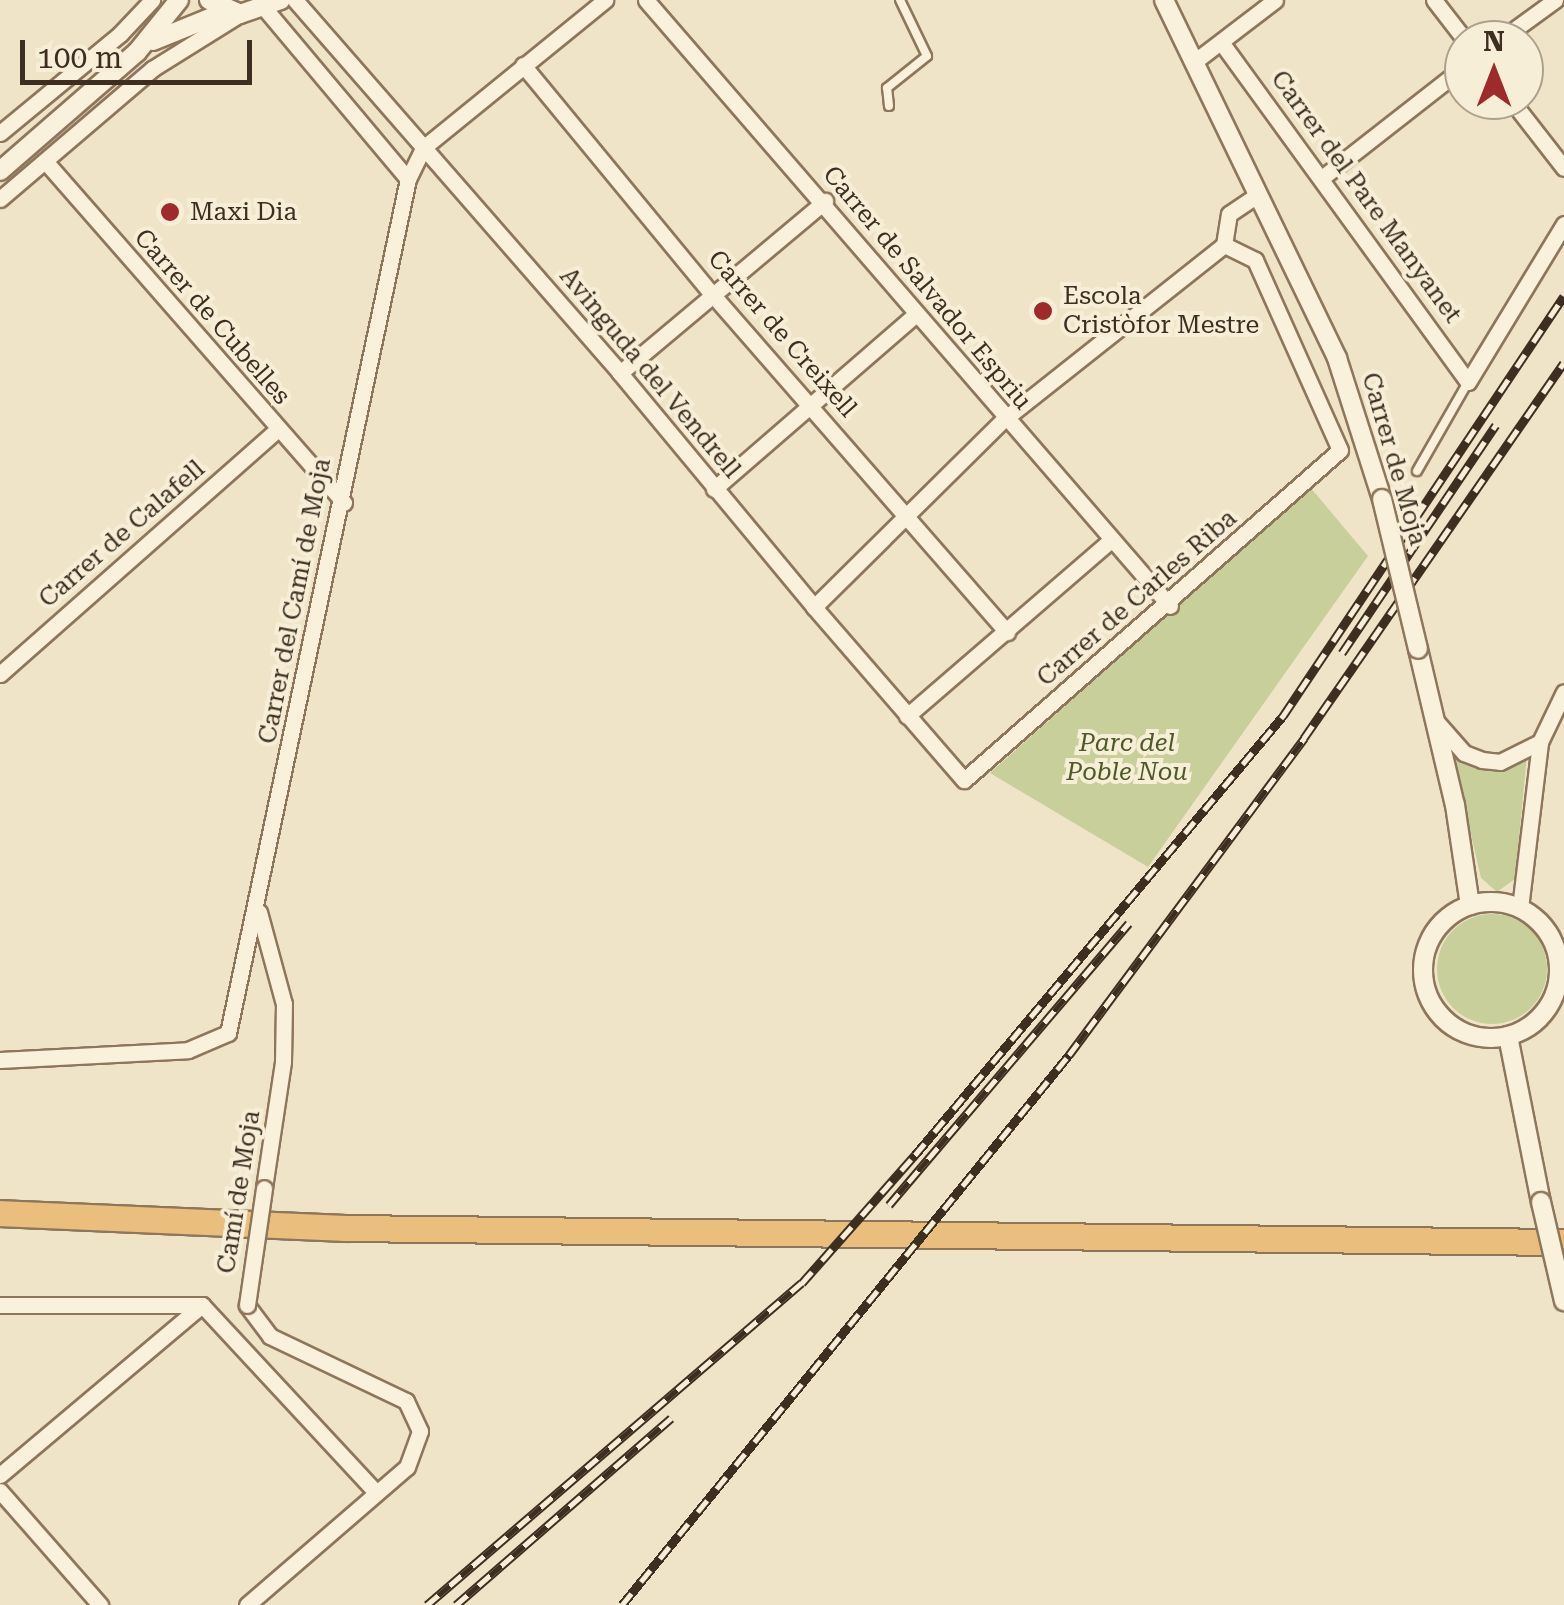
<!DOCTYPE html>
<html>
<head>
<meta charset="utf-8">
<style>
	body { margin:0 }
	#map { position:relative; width:1564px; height:1605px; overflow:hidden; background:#f0e4c8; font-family:"Roboto Serif",serif }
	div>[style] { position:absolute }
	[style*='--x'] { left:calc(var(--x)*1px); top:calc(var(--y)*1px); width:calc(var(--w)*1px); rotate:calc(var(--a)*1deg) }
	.green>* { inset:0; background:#c9cf9b }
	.round { border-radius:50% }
	.roads { filter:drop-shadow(2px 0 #8d765c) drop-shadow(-2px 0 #8d765c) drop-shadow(0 2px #8d765c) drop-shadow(0 -2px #8d765c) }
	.service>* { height:8px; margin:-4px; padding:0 4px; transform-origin:4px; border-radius:4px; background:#faf1dc }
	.minor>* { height:15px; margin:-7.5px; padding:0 7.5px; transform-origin:7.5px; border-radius:7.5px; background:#faf1dc }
	.tertiary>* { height:18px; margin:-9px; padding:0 9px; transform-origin:9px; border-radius:9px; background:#faf1dc }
	.tertiary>.ring { margin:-9px; padding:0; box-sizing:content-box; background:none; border:18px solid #faf1dc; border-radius:50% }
	.trunk>* { height:25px; margin:-12.5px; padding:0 12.5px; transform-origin:12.5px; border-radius:12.5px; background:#eabe7c }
	.rail>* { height:9px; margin-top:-4.5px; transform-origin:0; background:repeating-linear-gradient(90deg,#f7eed8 0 15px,#3d2e20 0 30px); box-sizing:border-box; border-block:2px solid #3d2e20 }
	.bridges { filter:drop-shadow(2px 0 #8d765c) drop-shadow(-2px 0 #8d765c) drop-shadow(0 2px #8d765c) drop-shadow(0 -2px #8d765c) }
	.minor-bridge>* { height:15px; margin:-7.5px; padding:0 7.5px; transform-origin:7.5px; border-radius:7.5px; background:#faf1dc }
	.tertiary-bridge>* { height:18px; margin:-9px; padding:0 9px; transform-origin:9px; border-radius:9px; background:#faf1dc }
	.dots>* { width:28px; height:28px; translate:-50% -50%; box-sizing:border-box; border:5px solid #f7eed8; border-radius:50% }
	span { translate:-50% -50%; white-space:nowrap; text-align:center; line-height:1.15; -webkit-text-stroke:8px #f7eed8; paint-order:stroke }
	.street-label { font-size:25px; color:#3d2e20 }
	.poi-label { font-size:25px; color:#3d2e20 }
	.left { translate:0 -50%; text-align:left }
	.park-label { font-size:25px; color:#4d5a26; font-style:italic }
	.north { position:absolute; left:1444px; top:20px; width:100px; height:100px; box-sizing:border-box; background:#f7eed8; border:2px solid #ada18e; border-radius:50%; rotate:0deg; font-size:28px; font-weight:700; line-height:40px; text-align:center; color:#3d2e20 }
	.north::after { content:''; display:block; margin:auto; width:35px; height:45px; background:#9e2a2b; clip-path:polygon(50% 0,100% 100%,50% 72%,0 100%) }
	.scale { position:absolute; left:20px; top:40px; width:232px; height:45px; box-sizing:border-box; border:5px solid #3d2e20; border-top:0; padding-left:12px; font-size:30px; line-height:35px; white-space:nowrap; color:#3d2e20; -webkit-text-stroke:8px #f7eed8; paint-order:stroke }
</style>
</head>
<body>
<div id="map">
	<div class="green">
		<div style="clip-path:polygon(1310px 487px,1368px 556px,1148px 867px,990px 773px)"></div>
		<div style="clip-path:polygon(1527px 755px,1515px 879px,1497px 892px,1481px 878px,1453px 756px,1485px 768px)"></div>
		<div class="round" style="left:1437px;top:914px;width:110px;height:110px"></div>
	</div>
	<div class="roads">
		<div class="service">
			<div style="--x:889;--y:106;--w:18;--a:-96"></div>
			<div style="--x:887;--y:88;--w:51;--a:-38.7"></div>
			<div style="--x:927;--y:56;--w:62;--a:-115.7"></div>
			<div style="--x:1417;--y:471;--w:103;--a:-60.2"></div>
		</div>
		<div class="minor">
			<div style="--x:295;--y:0;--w:495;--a:48.9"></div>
			<div style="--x:620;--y:373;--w:304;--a:50.3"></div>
			<div style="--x:814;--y:607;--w:229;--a:49.1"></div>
			<div style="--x:964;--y:780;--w:500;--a:-41.27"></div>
			<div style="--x:1340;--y:450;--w:208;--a:-114.1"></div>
			<div style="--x:1255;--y:260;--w:34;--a:-154"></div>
			<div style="--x:1224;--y:245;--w:282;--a:141.6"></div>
			<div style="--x:1003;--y:420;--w:266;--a:135.3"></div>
			<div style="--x:646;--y:0;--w:801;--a:49.15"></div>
			<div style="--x:1434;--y:0;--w:51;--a:52.2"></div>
			<div style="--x:266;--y:10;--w:221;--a:50"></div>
			<div style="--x:1500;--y:40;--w:68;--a:-36"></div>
			<div style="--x:1221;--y:42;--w:420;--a:54"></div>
			<div style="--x:1468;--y:382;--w:185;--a:-58.7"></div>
			<div style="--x:1194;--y:62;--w:102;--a:-37.4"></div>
			<div style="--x:523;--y:65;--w:297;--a:50.5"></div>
			<div style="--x:712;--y:294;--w:449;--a:48.9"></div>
			<div style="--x:1511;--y:100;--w:86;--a:52.1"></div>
			<div style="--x:0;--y:133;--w:156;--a:-39.5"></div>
			<div style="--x:120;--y:34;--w:47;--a:-46.7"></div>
			<div style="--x:45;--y:161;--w:454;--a:48.8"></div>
			<div style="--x:1323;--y:177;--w:179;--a:-38"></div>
			<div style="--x:0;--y:199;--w:200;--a:-40.5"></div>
			<div style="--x:152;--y:69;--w:104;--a:-32"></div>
			<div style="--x:1224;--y:245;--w:31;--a:-81"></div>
			<div style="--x:1229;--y:214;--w:34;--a:-34"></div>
			<div style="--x:620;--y:373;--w:268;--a:-40"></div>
			<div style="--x:714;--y:489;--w:267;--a:-40.9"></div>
			<div style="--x:0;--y:674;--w:368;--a:-41.4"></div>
			<div style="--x:907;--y:716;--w:269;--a:-40.8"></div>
			<div style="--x:1435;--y:720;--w:44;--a:48.7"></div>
			<div style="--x:1464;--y:753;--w:19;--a:21"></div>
			<div style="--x:1482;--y:760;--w:18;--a:6"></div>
			<div style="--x:1500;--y:762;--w:45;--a:-26.6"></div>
			<div style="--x:1520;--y:908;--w:167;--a:-83.1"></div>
			<div style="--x:1540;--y:742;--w:55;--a:-64.4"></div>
			<div style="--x:259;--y:912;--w:95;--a:74.8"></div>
			<div style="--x:284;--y:1004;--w:58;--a:91"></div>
			<div style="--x:283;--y:1062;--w:127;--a:98.6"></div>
			<div style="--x:0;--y:1060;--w:188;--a:-3"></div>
			<div style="--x:188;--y:1050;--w:43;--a:-23"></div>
			<div style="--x:228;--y:1033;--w:873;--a:-78.1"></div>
			<div style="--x:408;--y:179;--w:34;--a:-64"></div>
			<div style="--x:423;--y:148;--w:235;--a:-39.1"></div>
			<div style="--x:0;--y:1305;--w:202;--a:0"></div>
			<div style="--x:202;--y:1305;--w:255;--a:47.1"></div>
			<div style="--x:0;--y:1475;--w:264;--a:-40.1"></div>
			<div style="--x:0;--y:1491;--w:152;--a:48.7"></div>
			<div style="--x:247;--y:1605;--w:211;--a:-40.8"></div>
			<div style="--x:407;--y:1467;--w:38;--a:-70"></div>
			<div style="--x:420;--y:1431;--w:33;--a:-115"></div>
			<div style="--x:406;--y:1401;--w:151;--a:-154.5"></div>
			<div style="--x:270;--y:1336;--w:39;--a:-127"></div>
		</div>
		<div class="tertiary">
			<div style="--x:209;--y:0;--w:34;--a:24"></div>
			<div style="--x:240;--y:14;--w:43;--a:-18.9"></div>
			<div style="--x:1164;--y:0;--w:398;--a:64.2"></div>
			<div style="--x:1337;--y:358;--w:148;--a:72.3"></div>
			<div style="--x:153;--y:41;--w:80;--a:-22.1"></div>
			<div style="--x:0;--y:171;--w:181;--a:-41"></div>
			<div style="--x:137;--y:52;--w:67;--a:-51.1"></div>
			<div style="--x:1418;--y:649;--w:160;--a:76.7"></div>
			<div style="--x:1455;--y:805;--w:101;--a:81.5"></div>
			<div class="ring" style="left:1423px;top:902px;width:118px;height:118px"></div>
			<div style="--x:1508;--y:1036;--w:169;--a:78.8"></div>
		</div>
		<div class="trunk">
			<div style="--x:0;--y:1213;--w:345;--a:2.5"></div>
			<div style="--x:345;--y:1228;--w:1219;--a:0.66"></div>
		</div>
	</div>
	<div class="rail">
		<div style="--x:1342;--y:653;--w:275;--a:-56"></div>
		<div style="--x:889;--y:1205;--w:370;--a:-49.6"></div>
		<div style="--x:427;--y:1605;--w:494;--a:-40.7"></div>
		<div style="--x:802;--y:1283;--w:171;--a:-48.6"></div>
		<div style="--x:915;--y:1155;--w:573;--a:-50.03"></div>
		<div style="--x:1283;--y:716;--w:505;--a:-56.22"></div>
		<div style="--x:456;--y:1605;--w:285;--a:-41"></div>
		<div style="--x:622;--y:1605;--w:709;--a:-50.9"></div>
		<div style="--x:1069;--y:1055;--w:395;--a:-53.4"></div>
		<div style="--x:1304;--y:738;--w:456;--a:-55.3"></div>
	</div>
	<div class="bridges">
		<div class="minor-bridge">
			<div style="--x:247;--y:1305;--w:118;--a:-81.7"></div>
		</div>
		<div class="tertiary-bridge">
			<div style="--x:1382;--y:499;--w:154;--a:76.5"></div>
			<div style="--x:1541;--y:1202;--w:102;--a:76.9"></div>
		</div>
	</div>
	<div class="dots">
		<div style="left:170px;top:212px;background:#9e2a2b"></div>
		<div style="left:1043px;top:311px;background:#9e2a2b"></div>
	</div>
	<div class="street-label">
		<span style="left:1366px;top:197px;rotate:54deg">Carrer del Pare Manyanet</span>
		<span style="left:927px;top:288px;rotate:50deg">Carrer de Salvador Espriu</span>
		<span style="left:212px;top:317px;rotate:49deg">Carrer de Cubelles</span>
		<span style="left:782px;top:334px;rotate:49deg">Carrer de Creixell</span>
		<span style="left:650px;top:373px;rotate:50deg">Avinguda del Vendrell</span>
		<span style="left:1394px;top:459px;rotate:74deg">Carrer de Moja</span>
		<span style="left:122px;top:534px;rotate:-41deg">Carrer de Calafell</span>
		<span style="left:1137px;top:598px;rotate:-41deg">Carrer de Carles Riba</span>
		<span style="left:295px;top:601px;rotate:-79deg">Carrer del Camí de Moja</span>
		<span style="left:239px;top:1192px;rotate:-81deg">Camí de Moja</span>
	</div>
	<div class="poi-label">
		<span class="left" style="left:190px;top:212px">Maxi Dia</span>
		<span class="left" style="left:1063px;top:311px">Escola<br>Cristòfor Mestre</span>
	</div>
	<div class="park-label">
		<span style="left:1127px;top:758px">Parc del<br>Poble Nou</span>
	</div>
	<div class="north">N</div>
	<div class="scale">100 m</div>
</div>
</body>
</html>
